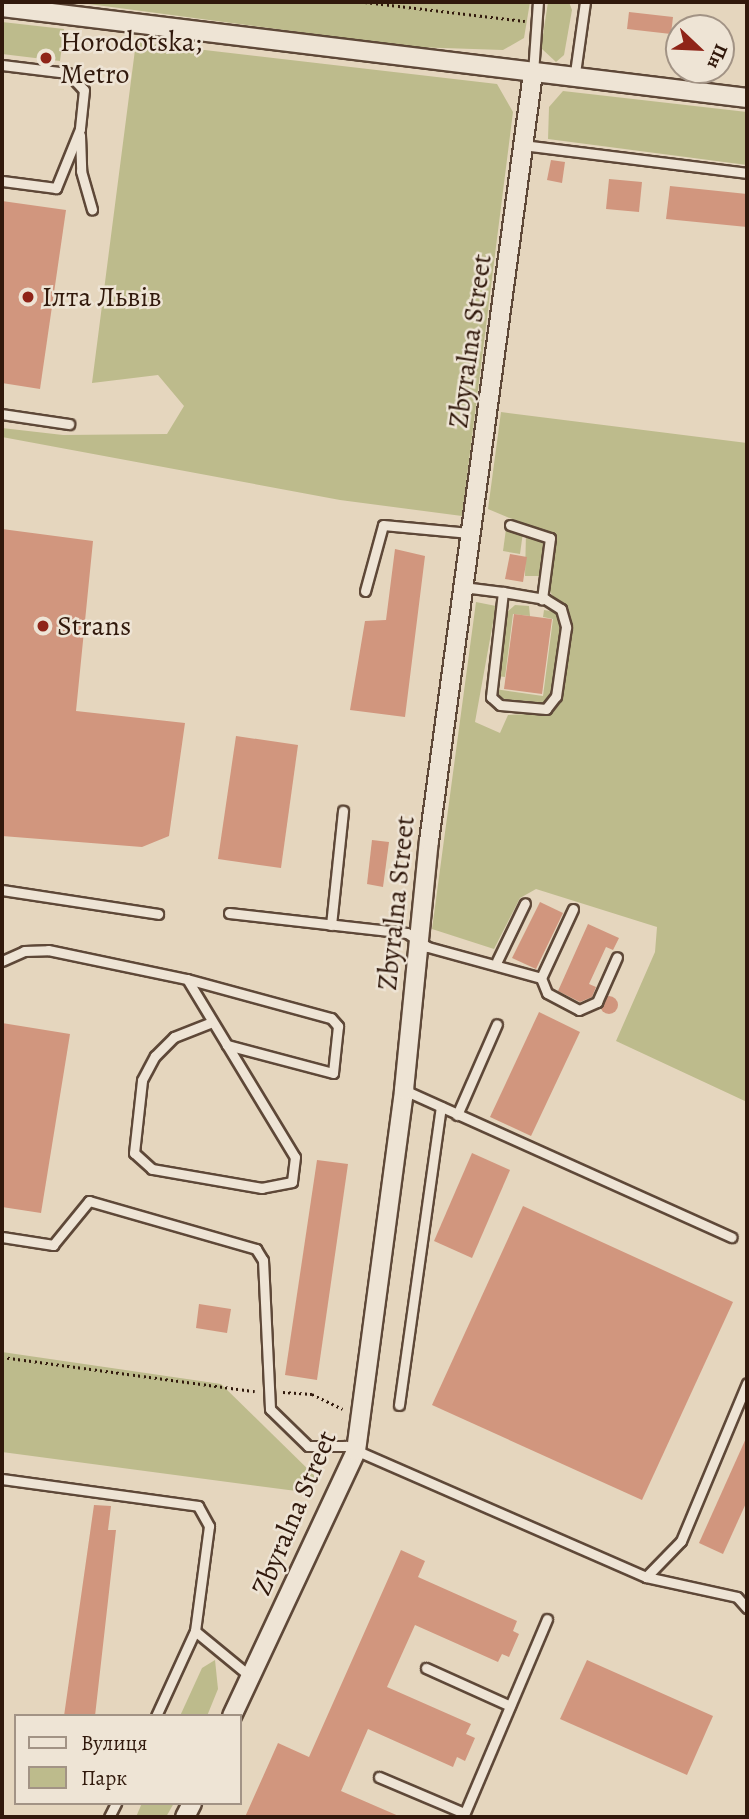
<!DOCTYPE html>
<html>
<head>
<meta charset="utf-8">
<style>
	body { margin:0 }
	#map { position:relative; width:749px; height:1819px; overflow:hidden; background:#e5d6be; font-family:Alegreya,serif }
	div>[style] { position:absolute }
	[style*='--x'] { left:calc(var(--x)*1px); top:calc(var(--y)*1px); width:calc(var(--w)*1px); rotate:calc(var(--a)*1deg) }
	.green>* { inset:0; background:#bdbb8c }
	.building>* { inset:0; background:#d1967e }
	.round { border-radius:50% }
	.path>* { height:2.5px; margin-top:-1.25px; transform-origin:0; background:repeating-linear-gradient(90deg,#31190c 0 2px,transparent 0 5.5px) }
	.roads { filter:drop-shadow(2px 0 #5e4838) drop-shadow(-2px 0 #5e4838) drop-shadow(0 2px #5e4838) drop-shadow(0 -2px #5e4838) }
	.lane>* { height:9px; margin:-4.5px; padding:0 4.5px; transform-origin:4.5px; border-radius:4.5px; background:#eee4d5 }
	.street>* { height:18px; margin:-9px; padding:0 9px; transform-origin:9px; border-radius:9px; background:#eee4d5 }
	.dots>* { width:19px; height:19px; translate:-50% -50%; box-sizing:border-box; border:4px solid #eee4d5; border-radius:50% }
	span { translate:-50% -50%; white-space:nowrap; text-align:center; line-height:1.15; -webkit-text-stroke:5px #eee4d5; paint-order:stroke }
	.poi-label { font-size:28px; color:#31190c }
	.left { translate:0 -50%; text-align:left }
	.street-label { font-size:28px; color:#31190c }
	.frame { position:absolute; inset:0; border:4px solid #31190c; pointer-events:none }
	.legend { position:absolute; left:14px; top:1714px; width:228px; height:91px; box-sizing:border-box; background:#eee4d5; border:2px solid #a29385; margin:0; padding:9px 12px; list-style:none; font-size:21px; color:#31190c }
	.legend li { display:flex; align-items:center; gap:14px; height:35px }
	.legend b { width:35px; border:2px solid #a29385 }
	.north { position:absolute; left:665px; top:14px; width:70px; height:70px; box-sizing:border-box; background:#eee4d5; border:2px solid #a29385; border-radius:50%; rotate:113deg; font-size:19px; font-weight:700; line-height:28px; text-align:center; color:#31190c }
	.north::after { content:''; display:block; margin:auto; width:24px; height:32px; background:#8f2418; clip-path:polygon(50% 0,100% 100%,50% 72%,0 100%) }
</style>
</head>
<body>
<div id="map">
	<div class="green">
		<div style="clip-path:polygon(74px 2px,530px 2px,524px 38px,503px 50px,413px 47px)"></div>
		<div style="clip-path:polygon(548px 2px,569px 2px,572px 10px,564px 55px,556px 62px,541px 48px)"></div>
		<div style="clip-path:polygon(2px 22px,64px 29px,60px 61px,2px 54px)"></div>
		<div style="clip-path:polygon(136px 42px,497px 84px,513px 112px,462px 516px,340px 500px,2px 437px,2px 428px,63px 435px,167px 434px,184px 406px,158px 375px,92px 383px)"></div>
		<div style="clip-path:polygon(563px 91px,747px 112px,747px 165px,548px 139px,549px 107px)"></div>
		<div style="clip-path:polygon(501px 412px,747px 443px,747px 1102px,616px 1041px,655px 952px,657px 927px,536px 889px,520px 898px,494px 949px,432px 929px,476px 602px,496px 606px,475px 722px,500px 733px,508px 715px,548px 713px,561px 698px,571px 624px,549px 590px,553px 536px,488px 509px)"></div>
		<div style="clip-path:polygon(506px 529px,523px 532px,520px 554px,503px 551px)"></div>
		<div style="clip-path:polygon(526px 533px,545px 540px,540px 576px,525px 576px)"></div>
		<div style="clip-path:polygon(515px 605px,529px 606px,530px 616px,513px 614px,505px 677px,497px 676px,504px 615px)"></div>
		<div style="clip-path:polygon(544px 610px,557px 612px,562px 624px,552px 695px,540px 706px,502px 699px,495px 689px,543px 696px,553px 619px,543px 617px)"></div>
		<div style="clip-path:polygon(2px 1352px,221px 1384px,317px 1478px,304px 1492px,2px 1452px)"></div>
		<div style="clip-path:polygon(215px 1660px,218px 1689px,207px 1716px,180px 1716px,202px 1668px)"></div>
		<div style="clip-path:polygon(142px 1803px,174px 1803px,166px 1817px,136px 1817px)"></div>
	</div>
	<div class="building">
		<div style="clip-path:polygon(629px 12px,673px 17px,671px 34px,627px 29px)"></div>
		<div style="clip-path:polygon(551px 160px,565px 162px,562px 183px,547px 180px)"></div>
		<div style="clip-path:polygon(609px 179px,642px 182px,639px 212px,606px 209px)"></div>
		<div style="clip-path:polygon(670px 186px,747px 194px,747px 227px,666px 219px)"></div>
		<div style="clip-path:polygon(2px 201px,66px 210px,40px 389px,2px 383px)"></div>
		<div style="clip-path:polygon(2px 529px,93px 541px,76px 711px,185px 723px,169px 836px,142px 847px,2px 836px)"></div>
		<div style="clip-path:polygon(395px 549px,425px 556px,405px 717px,350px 710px,365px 621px,386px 620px)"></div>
		<div style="clip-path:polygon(510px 554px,527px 557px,523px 582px,505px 579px)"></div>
		<div style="clip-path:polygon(514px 614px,552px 619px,542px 694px,504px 689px)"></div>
		<div style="clip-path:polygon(236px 736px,298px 745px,281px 868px,218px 859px)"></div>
		<div style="clip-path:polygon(372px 840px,389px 842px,383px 887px,367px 884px)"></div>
		<div style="clip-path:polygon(540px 902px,563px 913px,536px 969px,512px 958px)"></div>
		<div style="clip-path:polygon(588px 924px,619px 938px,613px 950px,606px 947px,589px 984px,596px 987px,592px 997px,580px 1002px,558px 991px)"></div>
		<div class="round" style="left:600px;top:996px;width:18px;height:18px"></div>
		<div style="clip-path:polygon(539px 1012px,580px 1032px,531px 1136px,490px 1117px)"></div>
		<div style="clip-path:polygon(2px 1023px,70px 1034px,41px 1213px,2px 1207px)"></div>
		<div style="clip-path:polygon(472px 1153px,510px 1170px,472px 1258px,434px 1241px)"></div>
		<div style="clip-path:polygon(317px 1160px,348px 1164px,317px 1380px,285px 1375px)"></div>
		<div style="clip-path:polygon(523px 1206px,733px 1302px,642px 1500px,432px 1405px)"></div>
		<div style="clip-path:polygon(199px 1304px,231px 1309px,227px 1333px,196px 1328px)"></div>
		<div style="clip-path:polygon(747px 1436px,747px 1501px,723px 1554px,699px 1543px)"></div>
		<div style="clip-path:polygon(94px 1505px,111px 1506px,108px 1530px,116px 1530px,95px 1716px,64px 1716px)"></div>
		<div style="clip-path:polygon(401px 1550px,425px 1561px,418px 1577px,517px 1621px,513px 1631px,519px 1634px,509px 1657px,502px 1654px,498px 1662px,415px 1625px,387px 1687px,471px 1724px,466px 1734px,475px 1738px,465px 1761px,457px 1757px,453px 1767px,368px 1729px,341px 1791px,401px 1817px,245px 1817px,278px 1743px,309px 1757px)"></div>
		<div style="clip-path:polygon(587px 1660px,713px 1716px,687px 1775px,560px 1719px)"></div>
	</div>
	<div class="path">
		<div style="--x:365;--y:2;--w:161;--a:6.8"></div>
		<div style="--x:2;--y:1357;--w:255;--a:7.7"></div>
		<div style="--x:283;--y:1392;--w:29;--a:4"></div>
		<div style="--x:312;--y:1394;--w:34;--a:26"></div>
	</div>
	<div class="roads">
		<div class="lane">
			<div style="--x:2;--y:65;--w:66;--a:6.9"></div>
			<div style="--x:68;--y:73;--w:23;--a:47"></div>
			<div style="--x:84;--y:90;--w:39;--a:96"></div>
			<div style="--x:80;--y:129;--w:64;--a:112.1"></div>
			<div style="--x:56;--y:188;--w:54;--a:-172.6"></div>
			<div style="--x:533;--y:73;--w:71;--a:-86"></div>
			<div style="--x:575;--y:73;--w:72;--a:-82"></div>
			<div style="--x:80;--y:135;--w:36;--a:88"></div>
			<div style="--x:81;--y:171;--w:40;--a:74"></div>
			<div style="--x:523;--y:145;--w:226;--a:7.1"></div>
			<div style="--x:2;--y:414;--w:68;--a:8.5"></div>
			<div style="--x:510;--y:525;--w:42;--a:18"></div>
			<div style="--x:550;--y:538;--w:62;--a:97.5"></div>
			<div style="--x:463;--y:587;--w:40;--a:7.1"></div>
			<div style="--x:503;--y:592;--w:43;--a:9.5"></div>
			<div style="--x:545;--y:599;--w:19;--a:32"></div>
			<div style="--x:561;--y:609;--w:19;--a:74"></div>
			<div style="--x:566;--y:627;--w:70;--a:98.2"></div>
			<div style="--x:556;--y:696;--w:16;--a:128"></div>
			<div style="--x:546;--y:709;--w:46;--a:-175"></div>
			<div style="--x:500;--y:705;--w:12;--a:-138"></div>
			<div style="--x:491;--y:697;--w:106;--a:-83.5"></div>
			<div style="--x:365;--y:591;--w:68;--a:-74.7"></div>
			<div style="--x:383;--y:525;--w:87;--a:5.3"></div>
			<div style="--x:2;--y:890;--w:158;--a:8.7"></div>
			<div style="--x:229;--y:913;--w:179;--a:6.4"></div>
			<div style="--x:407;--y:933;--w:25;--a:34"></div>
			<div style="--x:428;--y:947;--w:117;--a:15.3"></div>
			<div style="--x:541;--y:978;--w:16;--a:68"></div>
			<div style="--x:547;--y:993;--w:36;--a:28"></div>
			<div style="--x:579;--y:1010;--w:20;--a:-24"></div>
			<div style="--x:597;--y:1002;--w:49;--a:-66"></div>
			<div style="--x:331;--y:925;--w:115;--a:-84"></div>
			<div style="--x:2;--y:961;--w:24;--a:-24"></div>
			<div style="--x:24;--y:951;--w:24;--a:-2"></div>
			<div style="--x:48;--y:950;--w:142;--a:11.8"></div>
			<div style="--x:187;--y:979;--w:208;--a:58.8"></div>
			<div style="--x:295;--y:1157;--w:25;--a:97"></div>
			<div style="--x:292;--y:1182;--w:31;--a:169"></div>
			<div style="--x:262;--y:1188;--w:112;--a:-170.2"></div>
			<div style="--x:152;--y:1169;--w:24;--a:-138"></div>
			<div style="--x:134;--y:1153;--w:73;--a:-83.7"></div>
			<div style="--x:142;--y:1080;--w:27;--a:-62"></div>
			<div style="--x:155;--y:1056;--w:27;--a:-45"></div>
			<div style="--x:174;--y:1037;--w:41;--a:-21.5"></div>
			<div style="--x:497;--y:961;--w:64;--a:-64.2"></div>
			<div style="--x:541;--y:978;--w:76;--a:-65.1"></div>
			<div style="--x:187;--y:979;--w:149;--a:15.2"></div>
			<div style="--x:331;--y:1018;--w:11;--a:49"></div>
			<div style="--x:338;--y:1026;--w:47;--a:96.1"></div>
			<div style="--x:333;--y:1073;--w:110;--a:-165.2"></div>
			<div style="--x:404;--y:1090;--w:359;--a:24.2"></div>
			<div style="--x:457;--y:1115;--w:99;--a:-66.3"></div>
			<div style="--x:2;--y:1237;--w:52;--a:8.9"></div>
			<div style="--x:53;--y:1245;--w:57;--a:-50.7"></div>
			<div style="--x:89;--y:1201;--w:174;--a:16"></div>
			<div style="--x:256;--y:1249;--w:13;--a:58"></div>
			<div style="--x:263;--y:1260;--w:149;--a:87.3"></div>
			<div style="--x:270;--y:1409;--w:53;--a:44.2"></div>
			<div style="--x:308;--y:1446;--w:38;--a:0"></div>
			<div style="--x:346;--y:1446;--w:327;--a:23.6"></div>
			<div style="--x:646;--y:1577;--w:93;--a:12.4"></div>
			<div style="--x:737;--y:1597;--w:15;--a:48"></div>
			<div style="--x:399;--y:1405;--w:301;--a:-82"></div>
			<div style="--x:2;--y:1479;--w:198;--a:7.8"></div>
			<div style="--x:198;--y:1506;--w:23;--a:61"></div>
			<div style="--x:209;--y:1526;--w:106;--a:97.6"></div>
			<div style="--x:195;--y:1631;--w:72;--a:39.4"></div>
			<div style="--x:646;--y:1577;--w:50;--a:-45.8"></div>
			<div style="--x:681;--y:1541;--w:171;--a:-67.3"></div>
			<div style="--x:426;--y:1668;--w:92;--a:24.3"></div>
			<div style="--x:156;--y:1716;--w:94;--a:-65.4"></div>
			<div style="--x:379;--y:1777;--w:92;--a:23"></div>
			<div style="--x:109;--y:1817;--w:16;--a:-63"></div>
			<div style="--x:463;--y:1817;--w:215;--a:-67"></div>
		</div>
		<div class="street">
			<div style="--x:2;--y:7;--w:751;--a:6.96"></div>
			<div style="--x:232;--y:1716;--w:293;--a:-64.9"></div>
			<div style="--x:356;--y:1451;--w:364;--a:-82.4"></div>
			<div style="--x:404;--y:1090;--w:250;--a:-84.3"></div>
			<div style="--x:429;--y:841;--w:775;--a:-82.29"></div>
			<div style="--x:185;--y:1817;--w:16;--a:-63"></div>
		</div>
	</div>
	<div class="dots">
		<div style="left:46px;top:58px;background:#8f2418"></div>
		<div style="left:28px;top:297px;background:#8f2418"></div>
		<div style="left:43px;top:626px;background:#8f2418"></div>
	</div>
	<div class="poi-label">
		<span class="left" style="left:60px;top:58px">Horodotska;<br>Metro</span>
		<span class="left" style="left:42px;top:297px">Ілта Львів</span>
		<span class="left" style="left:57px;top:626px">Strans</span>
	</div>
	<div class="street-label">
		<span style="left:470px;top:341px;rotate:-82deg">Zbyralna Street</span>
		<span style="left:396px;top:903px;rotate:-84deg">Zbyralna Street</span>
		<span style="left:294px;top:1513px;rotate:-67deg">Zbyralna Street</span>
	</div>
	<div class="frame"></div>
	<ul class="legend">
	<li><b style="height:9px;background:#eee4d5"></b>Вулиця</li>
	<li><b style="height:19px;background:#bdbb8c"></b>Парк</li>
	</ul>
	<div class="north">Пн</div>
</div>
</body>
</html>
